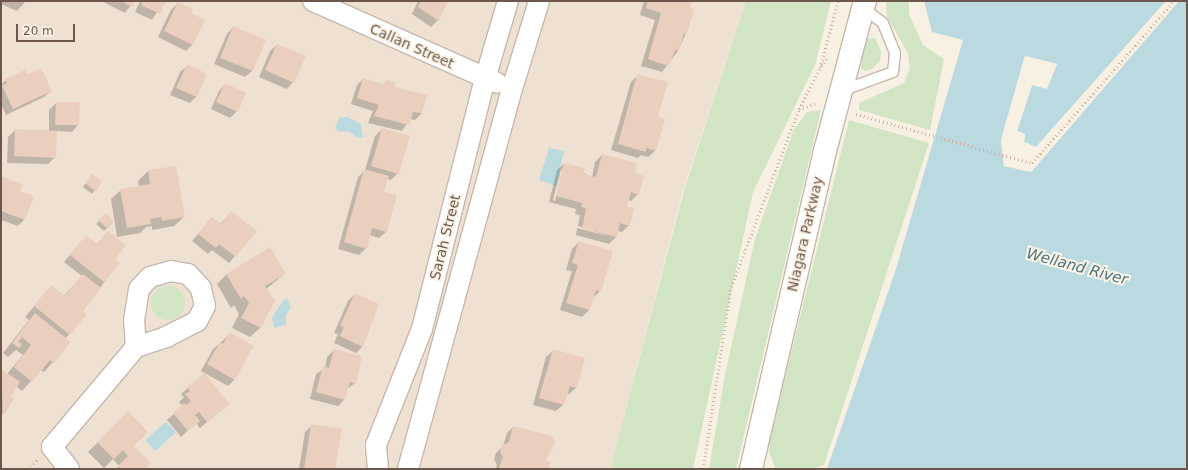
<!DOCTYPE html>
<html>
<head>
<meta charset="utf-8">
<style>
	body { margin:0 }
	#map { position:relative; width:1188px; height:470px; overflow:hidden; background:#f8f0e3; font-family:"DejaVu Sans",sans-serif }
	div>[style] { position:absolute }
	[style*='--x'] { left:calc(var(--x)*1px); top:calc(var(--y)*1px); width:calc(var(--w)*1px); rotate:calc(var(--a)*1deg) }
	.residential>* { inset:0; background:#efe1d2 }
	.green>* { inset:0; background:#d1e4c3 }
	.round { border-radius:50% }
	.water>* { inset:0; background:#badadf }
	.pier>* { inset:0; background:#f8f0e3 }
	.shadow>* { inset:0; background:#0003 }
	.building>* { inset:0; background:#eacfbe }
	.path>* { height:2.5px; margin-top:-1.25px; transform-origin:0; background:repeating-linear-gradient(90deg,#ceb2a2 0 1px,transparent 0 4px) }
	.roads { filter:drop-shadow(1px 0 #c7b7ab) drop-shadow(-1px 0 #c7b7ab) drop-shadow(0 1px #c7b7ab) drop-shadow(0 -1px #c7b7ab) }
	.service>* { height:10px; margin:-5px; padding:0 5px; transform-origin:5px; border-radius:5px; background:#fff }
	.minor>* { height:20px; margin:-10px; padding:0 10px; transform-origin:10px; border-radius:10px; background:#fff }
	.secondary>* { height:22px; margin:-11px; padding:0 11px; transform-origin:11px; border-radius:11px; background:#fff }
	span { translate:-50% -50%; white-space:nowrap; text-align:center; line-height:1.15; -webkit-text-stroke:4px #fcf4e8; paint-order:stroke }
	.street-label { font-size:14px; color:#6d574c }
	.water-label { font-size:15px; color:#4a757e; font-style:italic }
	.frame { position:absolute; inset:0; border:2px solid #6d574c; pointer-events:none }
	.scale { position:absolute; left:16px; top:24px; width:59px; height:18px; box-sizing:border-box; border:2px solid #6d574c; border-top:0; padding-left:5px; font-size:12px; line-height:14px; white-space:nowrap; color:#6d574c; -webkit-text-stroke:3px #fcf4e8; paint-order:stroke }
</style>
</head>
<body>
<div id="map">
	<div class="residential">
		<div style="clip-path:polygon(1px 1px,746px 1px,684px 187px,610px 469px,1px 469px)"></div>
	</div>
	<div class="green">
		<div style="clip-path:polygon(746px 1px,831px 1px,815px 65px,753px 192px,693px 469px,610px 469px,685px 187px)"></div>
		<div style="clip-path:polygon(886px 1px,909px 1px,909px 14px,923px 45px,944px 59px,930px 130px,859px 110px,859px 103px,904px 83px,910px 68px,908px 53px,887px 17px)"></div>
		<div style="clip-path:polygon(875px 38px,881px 51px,880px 61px,872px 69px,866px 71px,861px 69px,862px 54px,867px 39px)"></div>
		<div style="clip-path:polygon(821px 110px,736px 469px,709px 469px,725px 375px,755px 239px,794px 129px,807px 112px)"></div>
		<div style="clip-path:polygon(849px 120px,929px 143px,824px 465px,812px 469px,776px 469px,769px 452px,770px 438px)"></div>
		<div class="round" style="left:151px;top:286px;width:34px;height:34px"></div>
	</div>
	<div class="water">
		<div style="clip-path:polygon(924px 1px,1166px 1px,1036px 147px,1024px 142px,1025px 134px,1017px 131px,1032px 85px,1047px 88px,1057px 64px,1025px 56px,1001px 140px,1004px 166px,1031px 172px,1179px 1px,1187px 1px,1187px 469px,827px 469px,895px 272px,963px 40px,932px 32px)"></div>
		<div style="clip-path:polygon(347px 117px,361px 124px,363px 137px,359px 138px,347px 131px,339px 132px,335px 128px,339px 118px)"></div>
		<div style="clip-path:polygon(549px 148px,564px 151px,556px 186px,539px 180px)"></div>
		<div style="clip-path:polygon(287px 298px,291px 307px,286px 315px,286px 325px,274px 328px,272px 318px,281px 303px)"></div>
		<div style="clip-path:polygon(166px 422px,176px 432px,155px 451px,145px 440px)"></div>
	</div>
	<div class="pier">
		<div style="clip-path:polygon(1166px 1px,1036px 149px,1023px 143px,1023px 135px,1015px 131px,1030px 84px,1046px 86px,1054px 66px,1026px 58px,1003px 140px,1006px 165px,1030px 170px,1179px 1px,1031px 172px,1004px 166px,1001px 140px,1025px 56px,1057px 64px,1047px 89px,1032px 85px,1017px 131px,1025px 134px,1024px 142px,1036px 147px)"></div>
	</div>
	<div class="shadow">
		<div style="clip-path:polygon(1px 1px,26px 1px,17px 11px,1px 4px)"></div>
		<div style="clip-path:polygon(101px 1px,134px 1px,125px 13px)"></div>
		<div style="clip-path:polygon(140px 1px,164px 1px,152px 20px,135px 12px)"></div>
		<div style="clip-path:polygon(418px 1px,447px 1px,438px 20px,431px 27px,412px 14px)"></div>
		<div style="clip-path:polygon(644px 1px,691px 1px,686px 33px,678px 51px,662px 72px,641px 66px,655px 20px,640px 15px)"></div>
		<div style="clip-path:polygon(178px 3px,190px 13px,193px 44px,186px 51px,158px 37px,171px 10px)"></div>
		<div style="clip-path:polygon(233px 27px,265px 40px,252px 71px,245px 77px,214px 64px,227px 34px)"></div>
		<div style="clip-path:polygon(277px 45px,293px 82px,287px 89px,259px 77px,270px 51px)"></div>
		<div style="clip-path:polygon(187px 66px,206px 74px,196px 97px,190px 103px,170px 95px,180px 72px)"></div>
		<div style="clip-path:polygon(638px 75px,657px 118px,655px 151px,648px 157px,641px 155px,638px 158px,611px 150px,631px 82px)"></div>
		<div style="clip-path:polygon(27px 76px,51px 91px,44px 97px,6px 115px,1px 104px,1px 85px,6px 80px)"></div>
		<div style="clip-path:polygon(363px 79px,394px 88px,422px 113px,415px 120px,410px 119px,402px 131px,368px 123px,373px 111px,351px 104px,357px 85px)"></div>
		<div style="clip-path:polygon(225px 84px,237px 111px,230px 118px,211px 109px,219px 91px)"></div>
		<div style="clip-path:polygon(56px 103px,79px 103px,78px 125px,72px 132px,56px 131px,55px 157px,48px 164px,7px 163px,8px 137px,15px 130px,49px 131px,49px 110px)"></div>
		<div style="clip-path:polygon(382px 129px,398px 173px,391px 180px,387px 179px,383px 193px,386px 232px,379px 238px,369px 235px,366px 248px,359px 255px,338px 249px,358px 177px,365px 170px,375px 136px)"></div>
		<div style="clip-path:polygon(evenodd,602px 155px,634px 174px,638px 194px,631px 201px,628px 200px,626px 207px,629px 225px,622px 232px,617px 231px,616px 237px,609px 244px,576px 235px,577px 228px,612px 237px,578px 226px,580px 215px,575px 214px,576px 209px,549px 202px,557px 170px,564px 164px,592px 177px,595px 162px,602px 155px,561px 170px,563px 170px,555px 201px,553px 200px,561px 170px)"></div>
		<div style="clip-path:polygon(148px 171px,184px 217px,174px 226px,152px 230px,152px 226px,146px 227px,140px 233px,117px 237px,111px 199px,121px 190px,139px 187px,138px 181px)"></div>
		<div style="clip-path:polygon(1px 177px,19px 192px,25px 219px,18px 226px,1px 220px)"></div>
		<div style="clip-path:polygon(89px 179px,100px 182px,92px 194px,83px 187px)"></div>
		<div style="clip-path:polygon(231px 212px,256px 231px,229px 263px,212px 250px,208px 254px,192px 241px,212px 218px,220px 224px)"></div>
		<div style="clip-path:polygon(106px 214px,107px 228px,104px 231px,96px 224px)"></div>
		<div style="clip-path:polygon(108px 232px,114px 259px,119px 263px,82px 311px,86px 314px,66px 338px,53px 362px,44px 372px,41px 370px,22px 391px,16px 386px,9px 397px,13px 399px,1px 416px,1px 370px,7px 374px,23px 355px,16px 350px,8px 357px,3px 353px,29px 320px,25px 317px,51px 286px,64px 296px,82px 276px,64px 262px,80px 243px,96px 245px)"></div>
		<div style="clip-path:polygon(579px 242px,600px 291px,593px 298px,589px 310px,582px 317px,560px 310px,572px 271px,566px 270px,572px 249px)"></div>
		<div style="clip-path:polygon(270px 248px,285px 274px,266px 289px,273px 301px,260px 328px,250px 337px,232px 328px,239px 314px,234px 305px,231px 308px,217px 284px,226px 275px)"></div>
		<div style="clip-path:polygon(355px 294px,363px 346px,356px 353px,334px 343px,338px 334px,334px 333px,348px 301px)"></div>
		<div style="clip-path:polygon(230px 334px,234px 380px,228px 386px,201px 371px,213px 349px)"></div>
		<div style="clip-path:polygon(334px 350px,355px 383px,347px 389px,345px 399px,338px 406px,310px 399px,316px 374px,325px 368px,327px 357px)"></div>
		<div style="clip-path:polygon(553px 351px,576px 388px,569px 394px,566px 393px,563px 405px,556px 411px,533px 405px,546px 357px)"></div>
		<div style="clip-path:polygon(188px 388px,229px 404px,200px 428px,196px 423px,181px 437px,167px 420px,183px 406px,179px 402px,184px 397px,181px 394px)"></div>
		<div style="clip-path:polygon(128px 413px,133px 446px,144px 469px,116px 469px,119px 466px,113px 459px,104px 468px,88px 452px)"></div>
		<div style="clip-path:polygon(312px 425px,334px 469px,299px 469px,305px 432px)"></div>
		<div style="clip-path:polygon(513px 427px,554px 443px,544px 461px,548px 469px,495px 469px,497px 465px,494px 459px,496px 453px,503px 446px,507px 433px)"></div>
	</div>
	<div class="building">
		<div style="clip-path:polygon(121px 1px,135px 1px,132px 7px)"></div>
		<div style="clip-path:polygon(143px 1px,166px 1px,160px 14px,141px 5px)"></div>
		<div style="clip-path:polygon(421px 1px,448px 1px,439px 21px,418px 7px)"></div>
		<div style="clip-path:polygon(648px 1px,692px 1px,690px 8px,694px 9px,687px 34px,684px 33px,679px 51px,675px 50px,669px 66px,648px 59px,661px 13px,646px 8px)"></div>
		<div style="clip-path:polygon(178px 2px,193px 9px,191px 13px,205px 20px,193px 45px,164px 31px)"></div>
		<div style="clip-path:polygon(233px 26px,266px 40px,253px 71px,220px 58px)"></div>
		<div style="clip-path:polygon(277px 44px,306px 56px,294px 83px,265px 70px)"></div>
		<div style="clip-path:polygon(187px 64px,207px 74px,197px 97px,176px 88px)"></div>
		<div style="clip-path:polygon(41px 68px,52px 91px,13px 109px,2px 86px,7px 83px,5px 79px,25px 70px,28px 74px)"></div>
		<div style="clip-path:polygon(637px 74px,668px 82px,658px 117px,665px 119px,656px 151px,646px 148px,646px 152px,618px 144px)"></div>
		<div style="clip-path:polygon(363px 78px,383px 84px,387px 80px,395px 82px,395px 87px,427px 95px,422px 113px,413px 112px,409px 125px,374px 116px,379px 105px,357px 98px)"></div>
		<div style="clip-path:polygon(225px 83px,246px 93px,238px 112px,216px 102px)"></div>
		<div style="clip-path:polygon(56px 102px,80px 102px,79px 125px,55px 125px)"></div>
		<div style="clip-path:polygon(382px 128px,410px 136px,399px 174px,371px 166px)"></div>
		<div style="clip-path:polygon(15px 129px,57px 131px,56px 158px,14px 156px)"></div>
		<div style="clip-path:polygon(602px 154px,637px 163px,635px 173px,644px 176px,639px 195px,631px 192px,627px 207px,634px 208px,630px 226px,620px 223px,617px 237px,582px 228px,586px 209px,581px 207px,582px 203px,556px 196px,564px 163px,585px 168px,583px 174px,596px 177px)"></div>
		<div style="clip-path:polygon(176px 166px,185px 217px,162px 221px,161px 217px,150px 219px,151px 224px,127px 228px,120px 189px,150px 184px,148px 170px)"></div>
		<div style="clip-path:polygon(364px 169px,389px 176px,384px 192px,397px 195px,387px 232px,372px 228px,367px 249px,344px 242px)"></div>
		<div style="clip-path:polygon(92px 174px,102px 181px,96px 192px,85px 183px)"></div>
		<div style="clip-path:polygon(1px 176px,23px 185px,20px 191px,34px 196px,25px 220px,1px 211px)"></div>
		<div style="clip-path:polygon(231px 211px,257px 231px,236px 257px,219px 244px,216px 248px,198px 234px,211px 217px,221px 224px)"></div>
		<div style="clip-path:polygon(106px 213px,114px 221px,108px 229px,98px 220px)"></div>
		<div style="clip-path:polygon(108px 231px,126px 245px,115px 259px,120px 263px,104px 282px,70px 255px,86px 235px,97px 244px)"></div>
		<div style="clip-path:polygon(579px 241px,613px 251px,601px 292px,596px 290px,590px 310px,566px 303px,578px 265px,572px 263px)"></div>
		<div style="clip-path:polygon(270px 247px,286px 274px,265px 286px,275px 301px,261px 328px,241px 318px,249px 303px,244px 296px,241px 299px,226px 274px)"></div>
		<div style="clip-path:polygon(83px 274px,101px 288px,83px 311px,87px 314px,70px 335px,34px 306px,51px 285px,65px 296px)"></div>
		<div style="clip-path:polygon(355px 293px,379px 304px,363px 347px,340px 336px,344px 327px,340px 326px)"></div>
		<div style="clip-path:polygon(35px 313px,71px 342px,54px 363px,50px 360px,32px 382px,14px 367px,31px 345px,22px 337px,18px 342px,22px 344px,19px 348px,12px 343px)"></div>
		<div style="clip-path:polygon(230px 332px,254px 346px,235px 380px,207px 364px,220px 342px,223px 344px)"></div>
		<div style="clip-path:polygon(334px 349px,362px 356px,356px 384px,350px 382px,345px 400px,316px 392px,323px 366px,329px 368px)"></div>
		<div style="clip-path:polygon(553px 349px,585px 358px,577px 388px,570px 386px,564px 405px,539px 398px)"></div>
		<div style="clip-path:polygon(1px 369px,20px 382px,11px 397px,14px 399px,3px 416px)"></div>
		<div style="clip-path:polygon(204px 373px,230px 404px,207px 422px,199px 412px,195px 415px,200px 421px,188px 431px,173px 413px,184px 403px,186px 405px,191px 401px,185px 394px,190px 391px,187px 387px)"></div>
		<div style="clip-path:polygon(128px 411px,148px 432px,134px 446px,151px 463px,146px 469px,121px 469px,118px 466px,128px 456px,123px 450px,114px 459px,97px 442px)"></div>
		<div style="clip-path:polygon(311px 424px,342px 429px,335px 469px,304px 469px)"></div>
		<div style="clip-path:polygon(513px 426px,552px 436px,555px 443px,546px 460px,551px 462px,549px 469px,499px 469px,502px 458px,504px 459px,500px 452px,502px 446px,509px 442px)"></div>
	</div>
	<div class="path">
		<div style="--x:821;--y:66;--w:11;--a:-52"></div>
		<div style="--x:799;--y:109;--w:46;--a:-62.9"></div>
		<div style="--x:820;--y:68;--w:69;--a:-75"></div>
		<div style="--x:856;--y:114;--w:183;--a:15.6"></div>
		<div style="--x:1032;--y:163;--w:215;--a:-48.8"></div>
		<div style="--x:27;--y:469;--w:15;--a:-42"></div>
		<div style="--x:703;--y:469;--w:184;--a:-81.3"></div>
		<div style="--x:731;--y:287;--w:191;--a:-69.1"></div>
		<div style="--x:799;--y:109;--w:19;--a:-18"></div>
	</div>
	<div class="roads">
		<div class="service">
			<div style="--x:841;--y:91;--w:55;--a:-20.1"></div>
			<div style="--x:893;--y:72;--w:19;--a:-84"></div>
			<div style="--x:895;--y:53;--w:32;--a:-112"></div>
			<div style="--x:883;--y:23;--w:25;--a:-143"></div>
		</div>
		<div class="minor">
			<div style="--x:313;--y:1;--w:201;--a:24"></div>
			<div style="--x:69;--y:469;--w:28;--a:-128"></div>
			<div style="--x:52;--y:447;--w:131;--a:-50"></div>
			<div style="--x:136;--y:347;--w:32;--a:-18"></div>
			<div style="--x:166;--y:337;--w:35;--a:-27"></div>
			<div style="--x:197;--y:321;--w:17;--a:-62"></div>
			<div style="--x:205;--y:306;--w:18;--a:-103"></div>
			<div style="--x:201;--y:288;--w:19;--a:-133"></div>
			<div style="--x:188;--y:274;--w:17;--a:-170"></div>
			<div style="--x:171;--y:271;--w:22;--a:164"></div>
			<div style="--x:150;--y:277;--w:16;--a:133"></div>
			<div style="--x:139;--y:289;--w:30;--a:99"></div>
			<div style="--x:134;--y:319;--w:28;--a:86"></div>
			<div style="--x:378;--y:469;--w:24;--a:-95"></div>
			<div style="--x:376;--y:445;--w:125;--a:-68.4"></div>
			<div style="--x:422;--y:329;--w:258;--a:-75.9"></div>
			<div style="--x:485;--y:79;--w:81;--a:-73.6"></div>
			<div style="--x:408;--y:469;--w:394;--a:-74.7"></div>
			<div style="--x:512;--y:89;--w:92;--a:-72.9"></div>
		</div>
		<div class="secondary">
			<div style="--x:751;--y:469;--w:326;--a:-76.9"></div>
			<div style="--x:825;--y:151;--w:155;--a:-75.1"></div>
		</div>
	</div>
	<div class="street-label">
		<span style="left:412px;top:46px;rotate:24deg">Callan Street</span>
		<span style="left:805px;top:234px;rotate:-77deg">Niagara Parkway</span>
		<span style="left:445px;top:237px;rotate:-76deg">Sarah Street</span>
	</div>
	<div class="water-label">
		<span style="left:1077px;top:267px;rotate:15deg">Welland River</span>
	</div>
	<div class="frame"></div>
	<div class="scale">20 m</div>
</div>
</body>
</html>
